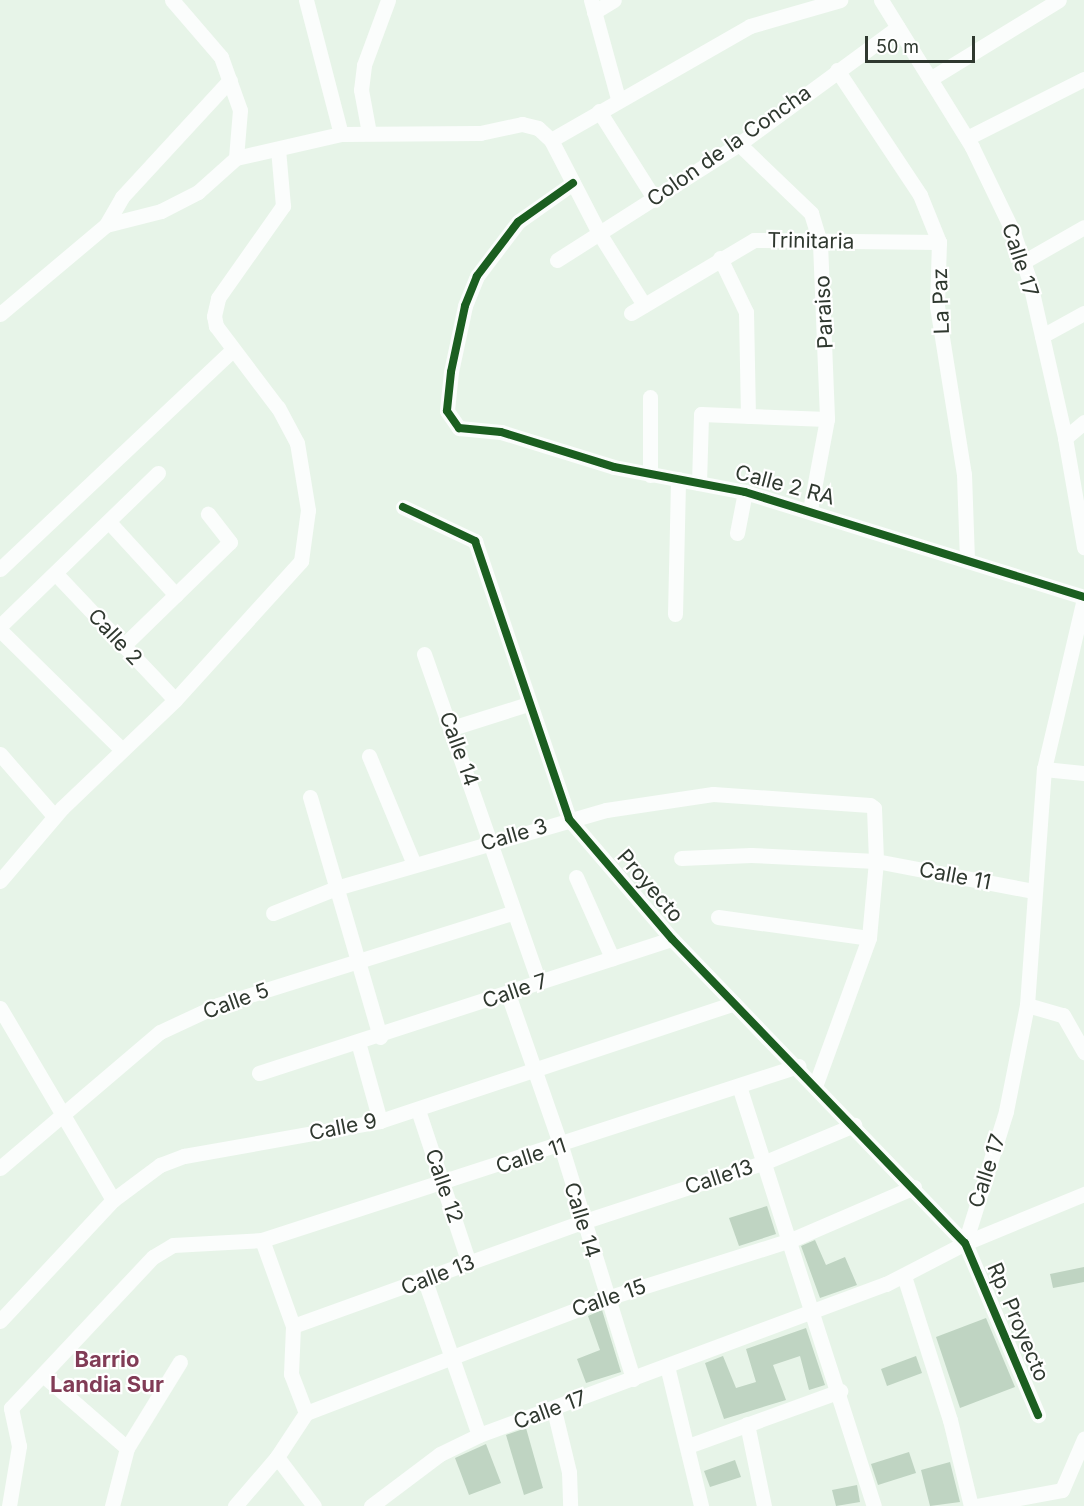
<!DOCTYPE html>
<html>
<head>
<meta charset="utf-8">
<style>
	body { margin:0 }
	#map { position:relative; width:1084px; height:1506px; overflow:hidden; background:#e7f4e8; font-family:Inter,sans-serif }
	div>[style] { position:absolute }
	[style*='--x'] { left:calc(var(--x)*1px); top:calc(var(--y)*1px); width:calc(var(--w)*1px); rotate:calc(var(--a)*1deg) }
	.building>* { inset:0; background:#bfd4c2 }
	.minor>* { height:15px; margin:-7.5px; padding:0 7.5px; transform-origin:7.5px; border-radius:7.5px; background:#fbfdfc }
	.cycleway>* { height:8px; margin:-4px; padding:0 4px; transform-origin:4px; border-radius:4px; background:#1b5e20 }
	span { translate:-50% -50%; white-space:nowrap; text-align:center; line-height:1.15; -webkit-text-stroke:4.5px #fff; paint-order:stroke }
	.street-label { font-size:21px; color:#2f382f }
	.neighbourhood-label { font-size:22px; color:#813c56; font-weight:700 }
	.scale { position:absolute; left:865px; top:36px; width:110px; height:27px; box-sizing:border-box; border:3px solid #2f382f; border-top:0; padding-left:8px; font-size:18px; line-height:21px; white-space:nowrap; color:#2f382f; -webkit-text-stroke:4px #fff; paint-order:stroke }
</style>
</head>
<body>
<div id="map">
	<div class="building">
		<div style="clip-path:polygon(767px 1206px,776px 1234px,739px 1246px,729px 1218px)"></div>
		<div style="clip-path:polygon(815px 1240px,826px 1265px,845px 1257px,857px 1285px,820px 1298px,801px 1246px)"></div>
		<div style="clip-path:polygon(1084px 1267px,1084px 1282px,1053px 1288px,1050px 1274px)"></div>
		<div style="clip-path:polygon(602px 1310px,621px 1372px,586px 1383px,577px 1359px,600px 1350px,588px 1316px)"></div>
		<div style="clip-path:polygon(986px 1318px,1015px 1387px,960px 1408px,936px 1337px)"></div>
		<div style="clip-path:polygon(806px 1328px,825px 1385px,809px 1390px,800px 1356px,773px 1365px,786px 1400px,724px 1419px,705px 1363px,723px 1356px,736px 1388px,756px 1382px,746px 1349px)"></div>
		<div style="clip-path:polygon(916px 1356px,922px 1373px,887px 1386px,881px 1369px)"></div>
		<div style="clip-path:polygon(526px 1428px,543px 1488px,524px 1495px,506px 1435px)"></div>
		<div style="clip-path:polygon(486px 1444px,501px 1483px,469px 1495px,455px 1458px)"></div>
		<div style="clip-path:polygon(909px 1452px,916px 1473px,878px 1485px,871px 1464px)"></div>
		<div style="clip-path:polygon(735px 1460px,741px 1477px,710px 1487px,704px 1471px)"></div>
		<div style="clip-path:polygon(950px 1462px,960px 1502px,930px 1506px,921px 1470px)"></div>
		<div style="clip-path:polygon(857px 1485px,860px 1502px,836px 1506px,832px 1490px)"></div>
	</div>
	<div class="minor">
		<div style="--x:172;--y:0;--w:75;--a:49.3"></div>
		<div style="--x:221;--y:57;--w:56;--a:70.3"></div>
		<div style="--x:240;--y:110;--w:48;--a:94.8"></div>
		<div style="--x:306;--y:0;--w:138;--a:75.4"></div>
		<div style="--x:591;--y:0;--w:103;--a:74.7"></div>
		<div style="--x:881;--y:0;--w:173;--a:58.2"></div>
		<div style="--x:972;--y:147;--w:94;--a:64.2"></div>
		<div style="--x:1013;--y:232;--w:50;--a:71.2"></div>
		<div style="--x:1029;--y:279;--w:163;--a:77.2"></div>
		<div style="--x:1065;--y:438;--w:111;--a:80.1"></div>
		<div style="--x:594;--y:12;--w:23;--a:-31"></div>
		<div style="--x:837;--y:70;--w:150;--a:56.4"></div>
		<div style="--x:920;--y:195;--w:51;--a:68"></div>
		<div style="--x:939;--y:242;--w:64;--a:91.8"></div>
		<div style="--x:937;--y:306;--w:170;--a:80.9"></div>
		<div style="--x:964;--y:474;--w:85;--a:88"></div>
		<div style="--x:930;--y:79;--w:151;--a:-31.5"></div>
		<div style="--x:599;--y:111;--w:105;--a:57.8"></div>
		<div style="--x:369;--y:133;--w:44;--a:-100.5"></div>
		<div style="--x:361;--y:90;--w:25;--a:-83"></div>
		<div style="--x:364;--y:65;--w:69;--a:-69.7"></div>
		<div style="--x:967;--y:138;--w:131;--a:-26.8"></div>
		<div style="--x:551;--y:140;--w:229;--a:-29.8"></div>
		<div style="--x:750;--y:26;--w:94;--a:-16.1"></div>
		<div style="--x:739;--y:144;--w:100;--a:43.8"></div>
		<div style="--x:811;--y:213;--w:31;--a:73"></div>
		<div style="--x:820;--y:243;--w:176;--a:87.7"></div>
		<div style="--x:827;--y:419;--w:93;--a:100.6"></div>
		<div style="--x:573;--y:183;--w:67;--a:144.7"></div>
		<div style="--x:518;--y:222;--w:68;--a:127.2"></div>
		<div style="--x:477;--y:276;--w:32;--a:112"></div>
		<div style="--x:465;--y:306;--w:67;--a:102"></div>
		<div style="--x:451;--y:372;--w:39;--a:96"></div>
		<div style="--x:447;--y:411;--w:21;--a:55"></div>
		<div style="--x:459;--y:428;--w:42;--a:5.4"></div>
		<div style="--x:501;--y:432;--w:118;--a:17.2"></div>
		<div style="--x:614;--y:467;--w:133;--a:10.8"></div>
		<div style="--x:745;--y:492;--w:355;--a:17.2"></div>
		<div style="--x:106;--y:225;--w:32;--a:-60"></div>
		<div style="--x:122;--y:197;--w:159;--a:-47.3"></div>
		<div style="--x:720;--y:258;--w:60;--a:64.3"></div>
		<div style="--x:746;--y:312;--w:104;--a:88.9"></div>
		<div style="--x:557;--y:260;--w:216;--a:-32.5"></div>
		<div style="--x:739;--y:144;--w:197;--a:-36.3"></div>
		<div style="--x:1023;--y:262;--w:70;--a:-29.8"></div>
		<div style="--x:631;--y:313;--w:143;--a:-30.7"></div>
		<div style="--x:754;--y:240;--w:185;--a:0.6"></div>
		<div style="--x:0;--y:314;--w:138;--a:-40"></div>
		<div style="--x:106;--y:225;--w:57;--a:-14.3"></div>
		<div style="--x:161;--y:211;--w:42;--a:-27.2"></div>
		<div style="--x:198;--y:192;--w:51;--a:-41.8"></div>
		<div style="--x:236;--y:158;--w:108;--a:-12.9"></div>
		<div style="--x:341;--y:134;--w:139;--a:-0.4"></div>
		<div style="--x:480;--y:133;--w:43;--a:-12.1"></div>
		<div style="--x:522;--y:124;--w:16;--a:14"></div>
		<div style="--x:538;--y:128;--w:18;--a:43"></div>
		<div style="--x:551;--y:140;--w:105;--a:62.7"></div>
		<div style="--x:599;--y:233;--w:85;--a:58"></div>
		<div style="--x:1042;--y:336;--w:48;--a:-28.7"></div>
		<div style="--x:650;--y:397;--w:78;--a:90"></div>
		<div style="--x:1065;--y:438;--w:25;--a:-40"></div>
		<div style="--x:699;--y:483;--w:69;--a:-88.3"></div>
		<div style="--x:701;--y:414;--w:126;--a:2.3"></div>
		<div style="--x:403;--y:507;--w:80;--a:25.3"></div>
		<div style="--x:475;--y:541;--w:293;--a:71.3"></div>
		<div style="--x:569;--y:819;--w:158;--a:49.4"></div>
		<div style="--x:672;--y:939;--w:422;--a:46.1"></div>
		<div style="--x:965;--y:1243;--w:187;--a:67"></div>
		<div style="--x:109;--y:522;--w:99;--a:47.5"></div>
		<div style="--x:737;--y:533;--w:42;--a:-79"></div>
		<div style="--x:0;--y:569;--w:319;--a:-43.3"></div>
		<div style="--x:56;--y:574;--w:173;--a:46.6"></div>
		<div style="--x:675;--y:614;--w:135;--a:-88.7"></div>
		<div style="--x:0;--y:626;--w:220;--a:-44.1"></div>
		<div style="--x:0;--y:630;--w:171;--a:44.5"></div>
		<div style="--x:123;--y:646;--w:149;--a:-44.2"></div>
		<div style="--x:230;--y:542;--w:36;--a:-128"></div>
		<div style="--x:424;--y:654;--w:348;--a:70.7"></div>
		<div style="--x:452;--y:728;--w:80;--a:-17.5"></div>
		<div style="--x:0;--y:754;--w:82;--a:48.9"></div>
		<div style="--x:369;--y:756;--w:117;--a:67.4"></div>
		<div style="--x:1044;--y:769;--w:40;--a:5.7"></div>
		<div style="--x:310;--y:797;--w:250;--a:73.7"></div>
		<div style="--x:681;--y:858;--w:70;--a:-2.5"></div>
		<div style="--x:751;--y:855;--w:125;--a:2.7"></div>
		<div style="--x:876;--y:861;--w:161;--a:10.8"></div>
		<div style="--x:576;--y:877;--w:89;--a:66"></div>
		<div style="--x:0;--y:881;--w:96;--a:-49.7"></div>
		<div style="--x:62;--y:808;--w:156;--a:-43.7"></div>
		<div style="--x:175;--y:700;--w:188;--a:-47.8"></div>
		<div style="--x:301;--y:561;--w:51;--a:-82.2"></div>
		<div style="--x:308;--y:510;--w:68;--a:-99.3"></div>
		<div style="--x:297;--y:443;--w:40;--a:-118"></div>
		<div style="--x:278;--y:408;--w:103;--a:-127.1"></div>
		<div style="--x:216;--y:326;--w:10;--a:-101"></div>
		<div style="--x:214;--y:316;--w:18;--a:-77"></div>
		<div style="--x:218;--y:298;--w:113;--a:-54.8"></div>
		<div style="--x:283;--y:206;--w:57;--a:-95"></div>
		<div style="--x:273;--y:913;--w:68;--a:-21.6"></div>
		<div style="--x:336;--y:888;--w:281;--a:-16.1"></div>
		<div style="--x:606;--y:810;--w:108;--a:-8.5"></div>
		<div style="--x:713;--y:794;--w:157;--a:4"></div>
		<div style="--x:870;--y:805;--w:5;--a:37"></div>
		<div style="--x:874;--y:808;--w:53;--a:87.8"></div>
		<div style="--x:876;--y:861;--w:77;--a:95.2"></div>
		<div style="--x:869;--y:938;--w:155;--a:110"></div>
		<div style="--x:718;--y:917;--w:152;--a:7.9"></div>
		<div style="--x:508;--y:994;--w:161;--a:70.8"></div>
		<div style="--x:561;--y:1146;--w:244;--a:72.8"></div>
		<div style="--x:1027;--y:1005;--w:37;--a:16"></div>
		<div style="--x:1063;--y:1015;--w:43;--a:60.4"></div>
		<div style="--x:0;--y:1008;--w:223;--a:59.5"></div>
		<div style="--x:358;--y:1042;--w:82;--a:74.4"></div>
		<div style="--x:259;--y:1073;--w:434;--a:-18"></div>
		<div style="--x:739;--y:1086;--w:441;--a:72.2"></div>
		<div style="--x:418;--y:1110;--w:161;--a:71.6"></div>
		<div style="--x:0;--y:1168;--w:210;--a:-40.4"></div>
		<div style="--x:160;--y:1032;--w:64;--a:-25"></div>
		<div style="--x:218;--y:1005;--w:310;--a:-17.4"></div>
		<div style="--x:965;--y:1243;--w:138;--a:-72.7"></div>
		<div style="--x:1006;--y:1111;--w:108;--a:-78.8"></div>
		<div style="--x:1027;--y:1005;--w:237;--a:-85.9"></div>
		<div style="--x:1044;--y:769;--w:175;--a:-76.8"></div>
		<div style="--x:904;--y:1276;--w:151;--a:72.3"></div>
		<div style="--x:950;--y:1420;--w:89;--a:76.3"></div>
		<div style="--x:425;--y:1281;--w:163;--a:70.7"></div>
		<div style="--x:0;--y:1321;--w:166;--a:-47"></div>
		<div style="--x:113;--y:1200;--w:59;--a:-36.7"></div>
		<div style="--x:160;--y:1165;--w:26;--a:-21"></div>
		<div style="--x:184;--y:1156;--w:199;--a:-10.1"></div>
		<div style="--x:380;--y:1121;--w:373;--a:-18.4"></div>
		<div style="--x:293;--y:1326;--w:307;--a:-19.8"></div>
		<div style="--x:582;--y:1222;--w:190;--a:-18.1"></div>
		<div style="--x:763;--y:1163;--w:99;--a:-22.7"></div>
		<div style="--x:667;--y:1366;--w:144;--a:76.3"></div>
		<div style="--x:43;--y:1375;--w:111;--a:41"></div>
		<div style="--x:11;--y:1408;--w:207;--a:-46.8"></div>
		<div style="--x:153;--y:1257;--w:23;--a:-31"></div>
		<div style="--x:173;--y:1245;--w:89;--a:-3.2"></div>
		<div style="--x:262;--y:1240;--w:564;--a:-17.98"></div>
		<div style="--x:554;--y:1410;--w:64;--a:76.4"></div>
		<div style="--x:569;--y:1472;--w:34;--a:88"></div>
		<div style="--x:306;--y:1413;--w:322;--a:-20.9"></div>
		<div style="--x:607;--y:1298;--w:193;--a:-17.5"></div>
		<div style="--x:791;--y:1240;--w:134;--a:-23.3"></div>
		<div style="--x:747;--y:1424;--w:84;--a:78.3"></div>
		<div style="--x:688;--y:1446;--w:162;--a:-19.9"></div>
		<div style="--x:277;--y:1457;--w:61;--a:52.9"></div>
		<div style="--x:9;--y:1506;--w:61;--a:-80.5"></div>
		<div style="--x:19;--y:1446;--w:39;--a:-102"></div>
		<div style="--x:112;--y:1506;--w:60;--a:-75.5"></div>
		<div style="--x:127;--y:1448;--w:101;--a:-58.4"></div>
		<div style="--x:235;--y:1506;--w:65;--a:-49.4"></div>
		<div style="--x:277;--y:1457;--w:53;--a:-56.6"></div>
		<div style="--x:306;--y:1413;--w:42;--a:-111"></div>
		<div style="--x:291;--y:1374;--w:48;--a:-87.6"></div>
		<div style="--x:293;--y:1326;--w:91;--a:-109.8"></div>
		<div style="--x:371;--y:1506;--w:86;--a:-37"></div>
		<div style="--x:440;--y:1454;--w:43;--a:-26"></div>
		<div style="--x:479;--y:1435;--w:434;--a:-20.4"></div>
		<div style="--x:886;--y:1284;--w:89;--a:-27.4"></div>
		<div style="--x:965;--y:1243;--w:129;--a:-22.4"></div>
		<div style="--x:976;--y:1506;--w:87;--a:-10.5"></div>
		<div style="--x:1062;--y:1490;--w:56;--a:-66.7"></div>
	</div>
	<div class="cycleway">
		<div style="--x:573;--y:183;--w:67;--a:144.7"></div>
		<div style="--x:518;--y:222;--w:68;--a:127.2"></div>
		<div style="--x:477;--y:276;--w:32;--a:112"></div>
		<div style="--x:465;--y:306;--w:67;--a:102"></div>
		<div style="--x:451;--y:372;--w:39;--a:96"></div>
		<div style="--x:447;--y:411;--w:21;--a:55"></div>
		<div style="--x:459;--y:428;--w:42;--a:5.4"></div>
		<div style="--x:501;--y:432;--w:118;--a:17.2"></div>
		<div style="--x:614;--y:467;--w:133;--a:10.8"></div>
		<div style="--x:745;--y:492;--w:355;--a:17.2"></div>
		<div style="--x:403;--y:507;--w:80;--a:25.3"></div>
		<div style="--x:475;--y:541;--w:293;--a:71.3"></div>
		<div style="--x:569;--y:819;--w:158;--a:49.4"></div>
		<div style="--x:672;--y:939;--w:422;--a:46.1"></div>
		<div style="--x:965;--y:1243;--w:187;--a:67"></div>
	</div>
	<div class="street-label">
		<span style="left:729px;top:146px;rotate:-35deg">Colon de la Concha</span>
		<span style="left:811px;top:241px;rotate:1deg">Trinitaria</span>
		<span style="left:1020px;top:260px;rotate:72deg">Calle 17</span>
		<span style="left:941px;top:301px;rotate:-92deg">La Paz</span>
		<span style="left:824px;top:312px;rotate:-93deg">Paraiso</span>
		<span style="left:785px;top:485px;rotate:15deg">Calle 2 RA</span>
		<span style="left:115px;top:637px;rotate:47deg">Calle 2</span>
		<span style="left:459px;top:749px;rotate:70deg">Calle 14</span>
		<span style="left:514px;top:835px;rotate:-16deg">Calle 3</span>
		<span style="left:955px;top:876px;rotate:11deg">Calle 11</span>
		<span style="left:650px;top:886px;rotate:49deg">Proyecto</span>
		<span style="left:515px;top:991px;rotate:-19deg">Calle 7</span>
		<span style="left:236px;top:1001px;rotate:-20deg">Calle 5</span>
		<span style="left:343px;top:1127px;rotate:-11deg">Calle 9</span>
		<span style="left:531px;top:1156px;rotate:-18deg">Calle 11</span>
		<span style="left:987px;top:1171px;rotate:-72deg">Calle 17</span>
		<span style="left:719px;top:1177px;rotate:-18deg">Calle13</span>
		<span style="left:444px;top:1186px;rotate:71deg">Calle 12</span>
		<span style="left:582px;top:1220px;rotate:73deg">Calle 14</span>
		<span style="left:438px;top:1275px;rotate:-21deg">Calle 13</span>
		<span style="left:609px;top:1298px;rotate:-19deg">Calle 15</span>
		<span style="left:1018px;top:1322px;rotate:67deg">Rp. Proyecto</span>
		<span style="left:550px;top:1410px;rotate:-20deg">Calle 17</span>
	</div>
	<div class="neighbourhood-label">
		<span style="left:107px;top:1372px">Barrio<br>Landia Sur</span>
	</div>
	<div class="scale">50 m</div>
</div>
</body>
</html>
